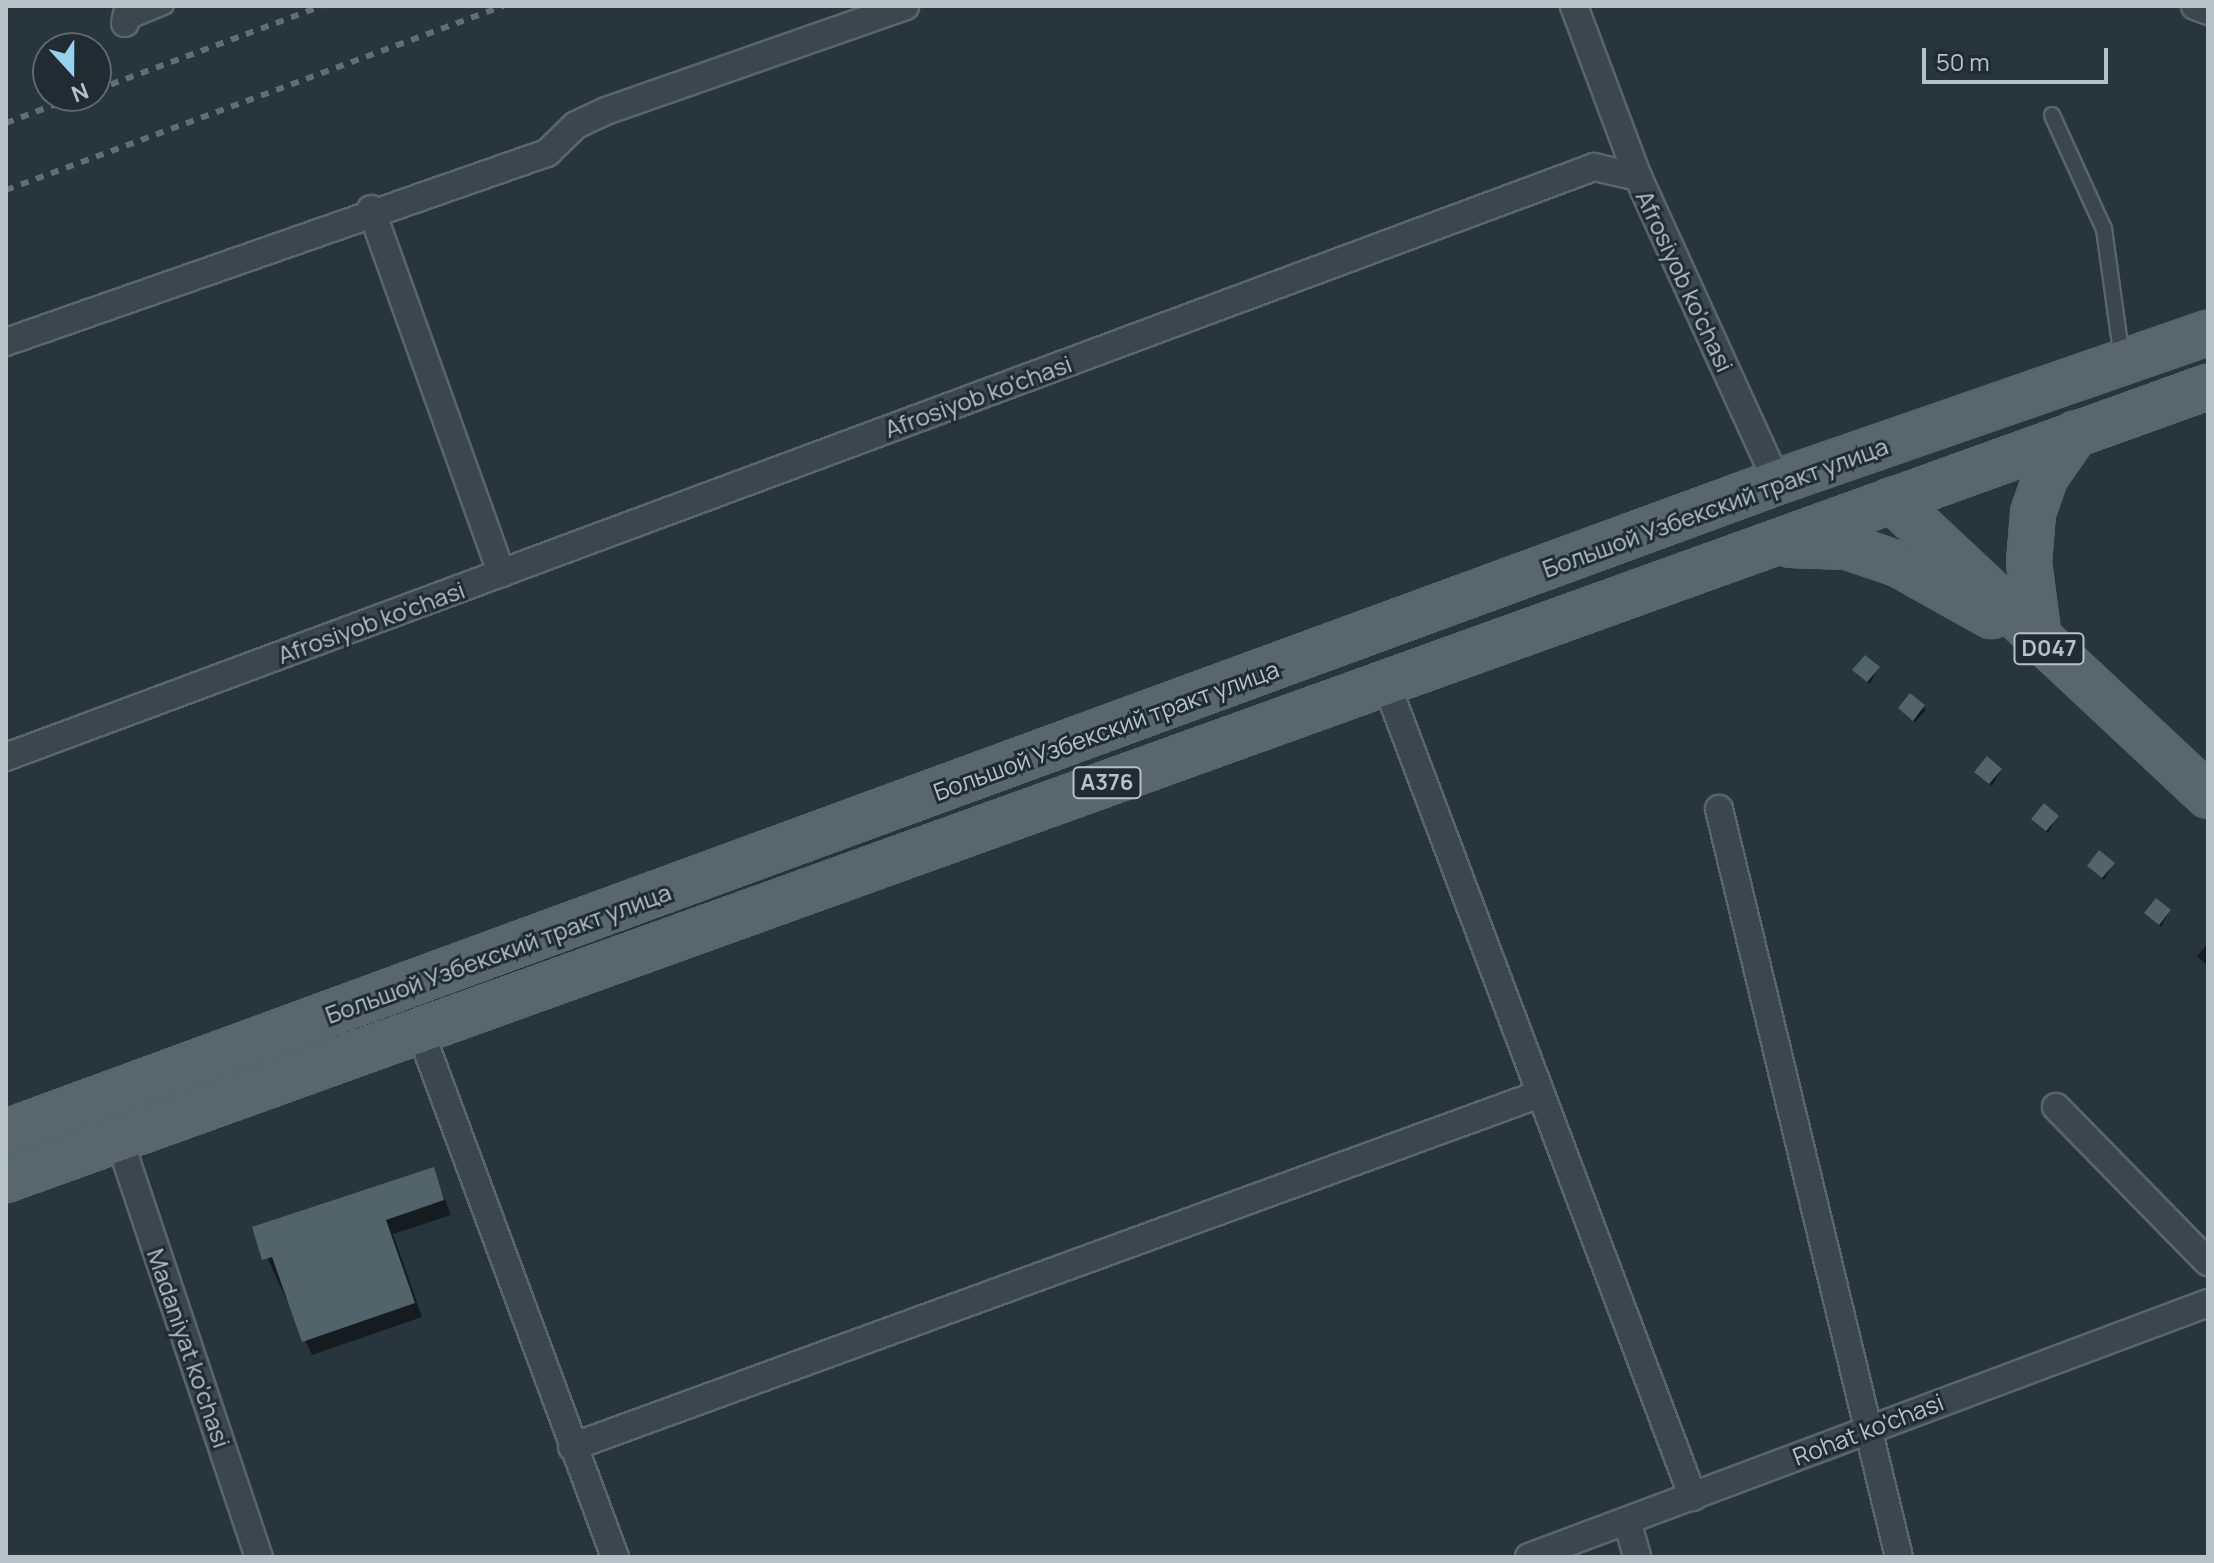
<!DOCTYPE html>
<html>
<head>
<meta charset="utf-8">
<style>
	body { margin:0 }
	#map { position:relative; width:2214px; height:1563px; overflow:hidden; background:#27363c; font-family:Manrope,sans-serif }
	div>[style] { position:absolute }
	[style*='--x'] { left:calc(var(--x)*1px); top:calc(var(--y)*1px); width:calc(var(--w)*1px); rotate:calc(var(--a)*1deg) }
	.shadow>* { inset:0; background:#0007 }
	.building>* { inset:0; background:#526469 }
	.roads { filter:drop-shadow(2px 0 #59656a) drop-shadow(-2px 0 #59656a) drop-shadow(0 2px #59656a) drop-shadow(0 -2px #59656a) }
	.service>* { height:14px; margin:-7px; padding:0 7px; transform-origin:7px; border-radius:7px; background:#3b474d }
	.minor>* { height:26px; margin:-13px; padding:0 13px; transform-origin:13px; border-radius:13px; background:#3b474d }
	.primary>* { height:42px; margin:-21px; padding:0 21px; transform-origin:21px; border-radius:21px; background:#59676c }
	.rail>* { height:6px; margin-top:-3px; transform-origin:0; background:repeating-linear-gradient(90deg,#5f6f75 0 8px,transparent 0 16px) }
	span { translate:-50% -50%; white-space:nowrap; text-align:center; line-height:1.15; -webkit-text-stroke:6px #202c32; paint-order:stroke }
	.shield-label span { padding:2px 6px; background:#202c32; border:2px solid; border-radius:6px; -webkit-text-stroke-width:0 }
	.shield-label { font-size:22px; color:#b7c2c7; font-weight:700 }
	.street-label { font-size:24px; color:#b7c2c7 }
	.frame { position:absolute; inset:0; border:8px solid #b7c2c7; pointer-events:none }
	.north { position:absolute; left:32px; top:32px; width:80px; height:80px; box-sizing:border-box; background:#202c32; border:2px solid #5c686e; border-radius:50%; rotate:159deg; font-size:22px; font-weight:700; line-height:32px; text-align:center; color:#b7c2c7 }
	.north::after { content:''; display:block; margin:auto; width:28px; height:36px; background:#96d1ed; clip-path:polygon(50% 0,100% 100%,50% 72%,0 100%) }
	.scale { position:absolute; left:1922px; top:48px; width:186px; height:36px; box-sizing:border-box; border:4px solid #b7c2c7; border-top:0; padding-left:10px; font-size:24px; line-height:28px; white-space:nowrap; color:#b7c2c7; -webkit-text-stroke:6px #202c32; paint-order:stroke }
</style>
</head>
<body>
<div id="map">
	<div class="shadow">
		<div style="clip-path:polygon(1878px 668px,1870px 684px,1856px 673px)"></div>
		<div style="clip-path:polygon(1911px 696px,1926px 710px,1915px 722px,1900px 709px)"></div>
		<div style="clip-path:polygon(2001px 770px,1992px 786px,1979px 775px)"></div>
		<div style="clip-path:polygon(2057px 817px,2048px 833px,2035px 822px)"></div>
		<div style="clip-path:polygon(2113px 864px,2104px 880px,2091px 869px)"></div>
		<div style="clip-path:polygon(2170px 911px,2161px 927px,2146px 913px)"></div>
		<div style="clip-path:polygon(2208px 943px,2208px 966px,2197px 956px)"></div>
		<div style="clip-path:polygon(433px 1170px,451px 1215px,393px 1234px,422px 1317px,312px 1355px,254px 1229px)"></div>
	</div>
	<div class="building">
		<div style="clip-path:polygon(1865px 655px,1880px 667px,1867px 682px,1852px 670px)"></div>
		<div style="clip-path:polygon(1910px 693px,1925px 705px,1913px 721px,1898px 708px)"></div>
		<div style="clip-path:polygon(1987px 756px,2002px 769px,1989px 784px,1974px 772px)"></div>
		<div style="clip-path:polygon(2044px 803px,2059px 816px,2046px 831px,2031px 819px)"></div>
		<div style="clip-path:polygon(2099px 850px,2115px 863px,2102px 878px,2087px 866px)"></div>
		<div style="clip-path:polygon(2156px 898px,2171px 910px,2159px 925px,2144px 913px)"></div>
		<div style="clip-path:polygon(434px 1167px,444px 1200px,386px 1220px,415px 1303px,302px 1342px,272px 1257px,262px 1260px,252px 1227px)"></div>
	</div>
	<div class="roads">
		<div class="service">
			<div style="--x:125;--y:23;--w:44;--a:-22.5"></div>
			<div style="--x:2052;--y:115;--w:125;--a:65.5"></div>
			<div style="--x:2104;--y:229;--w:130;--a:82.1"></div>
		</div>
		<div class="minor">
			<div style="--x:1574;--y:6;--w:183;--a:69.5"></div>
			<div style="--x:2195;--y:6;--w:14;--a:21"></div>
			<div style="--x:125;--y:23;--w:17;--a:-77"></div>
			<div style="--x:371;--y:209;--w:387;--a:70.3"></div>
			<div style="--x:6;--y:342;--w:573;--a:-19.26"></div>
			<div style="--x:547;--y:153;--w:40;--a:-44"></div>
			<div style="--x:576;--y:125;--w:33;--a:-25"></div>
			<div style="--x:606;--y:111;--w:317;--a:-19.3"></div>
			<div style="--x:1386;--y:683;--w:870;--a:69.34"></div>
			<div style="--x:6;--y:757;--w:1694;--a:-20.38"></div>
			<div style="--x:1594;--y:167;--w:45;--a:12.8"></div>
			<div style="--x:1638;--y:177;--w:335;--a:65.5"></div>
			<div style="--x:1719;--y:809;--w:769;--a:76.47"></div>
			<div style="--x:420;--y:1031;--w:561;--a:69.66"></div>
			<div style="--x:2056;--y:1107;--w:217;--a:45.6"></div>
			<div style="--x:119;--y:1139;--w:441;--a:71.5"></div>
			<div style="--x:572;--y:1447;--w:1030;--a:-20.04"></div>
			<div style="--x:1627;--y:1521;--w:37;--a:74"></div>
			<div style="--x:1529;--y:1557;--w:725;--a:-20.51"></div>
		</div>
		<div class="primary">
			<div style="--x:1892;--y:500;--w:433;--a:43.1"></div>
			<div style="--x:1790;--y:545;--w:58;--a:2"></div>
			<div style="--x:1848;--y:547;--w:53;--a:18.8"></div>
			<div style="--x:1898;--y:564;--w:107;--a:29.2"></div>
			<div style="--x:2039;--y:638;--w:76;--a:-97.6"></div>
			<div style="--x:2029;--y:563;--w:50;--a:-85.4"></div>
			<div style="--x:2033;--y:513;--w:39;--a:-71"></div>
			<div style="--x:2046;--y:476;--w:52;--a:-55.1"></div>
			<div style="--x:6;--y:1132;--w:1887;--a:-20.15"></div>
			<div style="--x:1777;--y:482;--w:456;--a:-19.1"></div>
			<div style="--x:6;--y:1180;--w:2340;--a:-19.81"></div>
		</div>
	</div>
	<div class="rail">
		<div style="--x:96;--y:90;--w:241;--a:-20.4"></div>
		<div style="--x:6;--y:123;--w:77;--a:-20.6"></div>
		<div style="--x:6;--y:190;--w:530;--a:-20.32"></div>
	</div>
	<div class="shield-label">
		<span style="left:2049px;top:649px">D047</span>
		<span style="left:1107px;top:783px">A376</span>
	</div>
	<div class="street-label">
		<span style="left:1685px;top:281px;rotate:65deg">Afrosiyob ko'chasi</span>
		<span style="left:978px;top:396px;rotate:-20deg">Afrosiyob ko'chasi</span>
		<span style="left:1715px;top:507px;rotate:-20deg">Большой Узбекский тракт улица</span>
		<span style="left:371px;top:622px;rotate:-20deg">Afrosiyob ko'chasi</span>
		<span style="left:1106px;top:730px;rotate:-20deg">Большой Узбекский тракт улица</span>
		<span style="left:498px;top:953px;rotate:-20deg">Большой Узбекский тракт улица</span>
		<span style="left:189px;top:1348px;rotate:71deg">Madaniyat ko'chasi</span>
		<span style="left:1868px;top:1429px;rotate:-21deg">Rohat ko'chasi</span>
	</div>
	<div class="frame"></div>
	<div class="north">N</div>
	<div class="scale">50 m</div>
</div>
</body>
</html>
